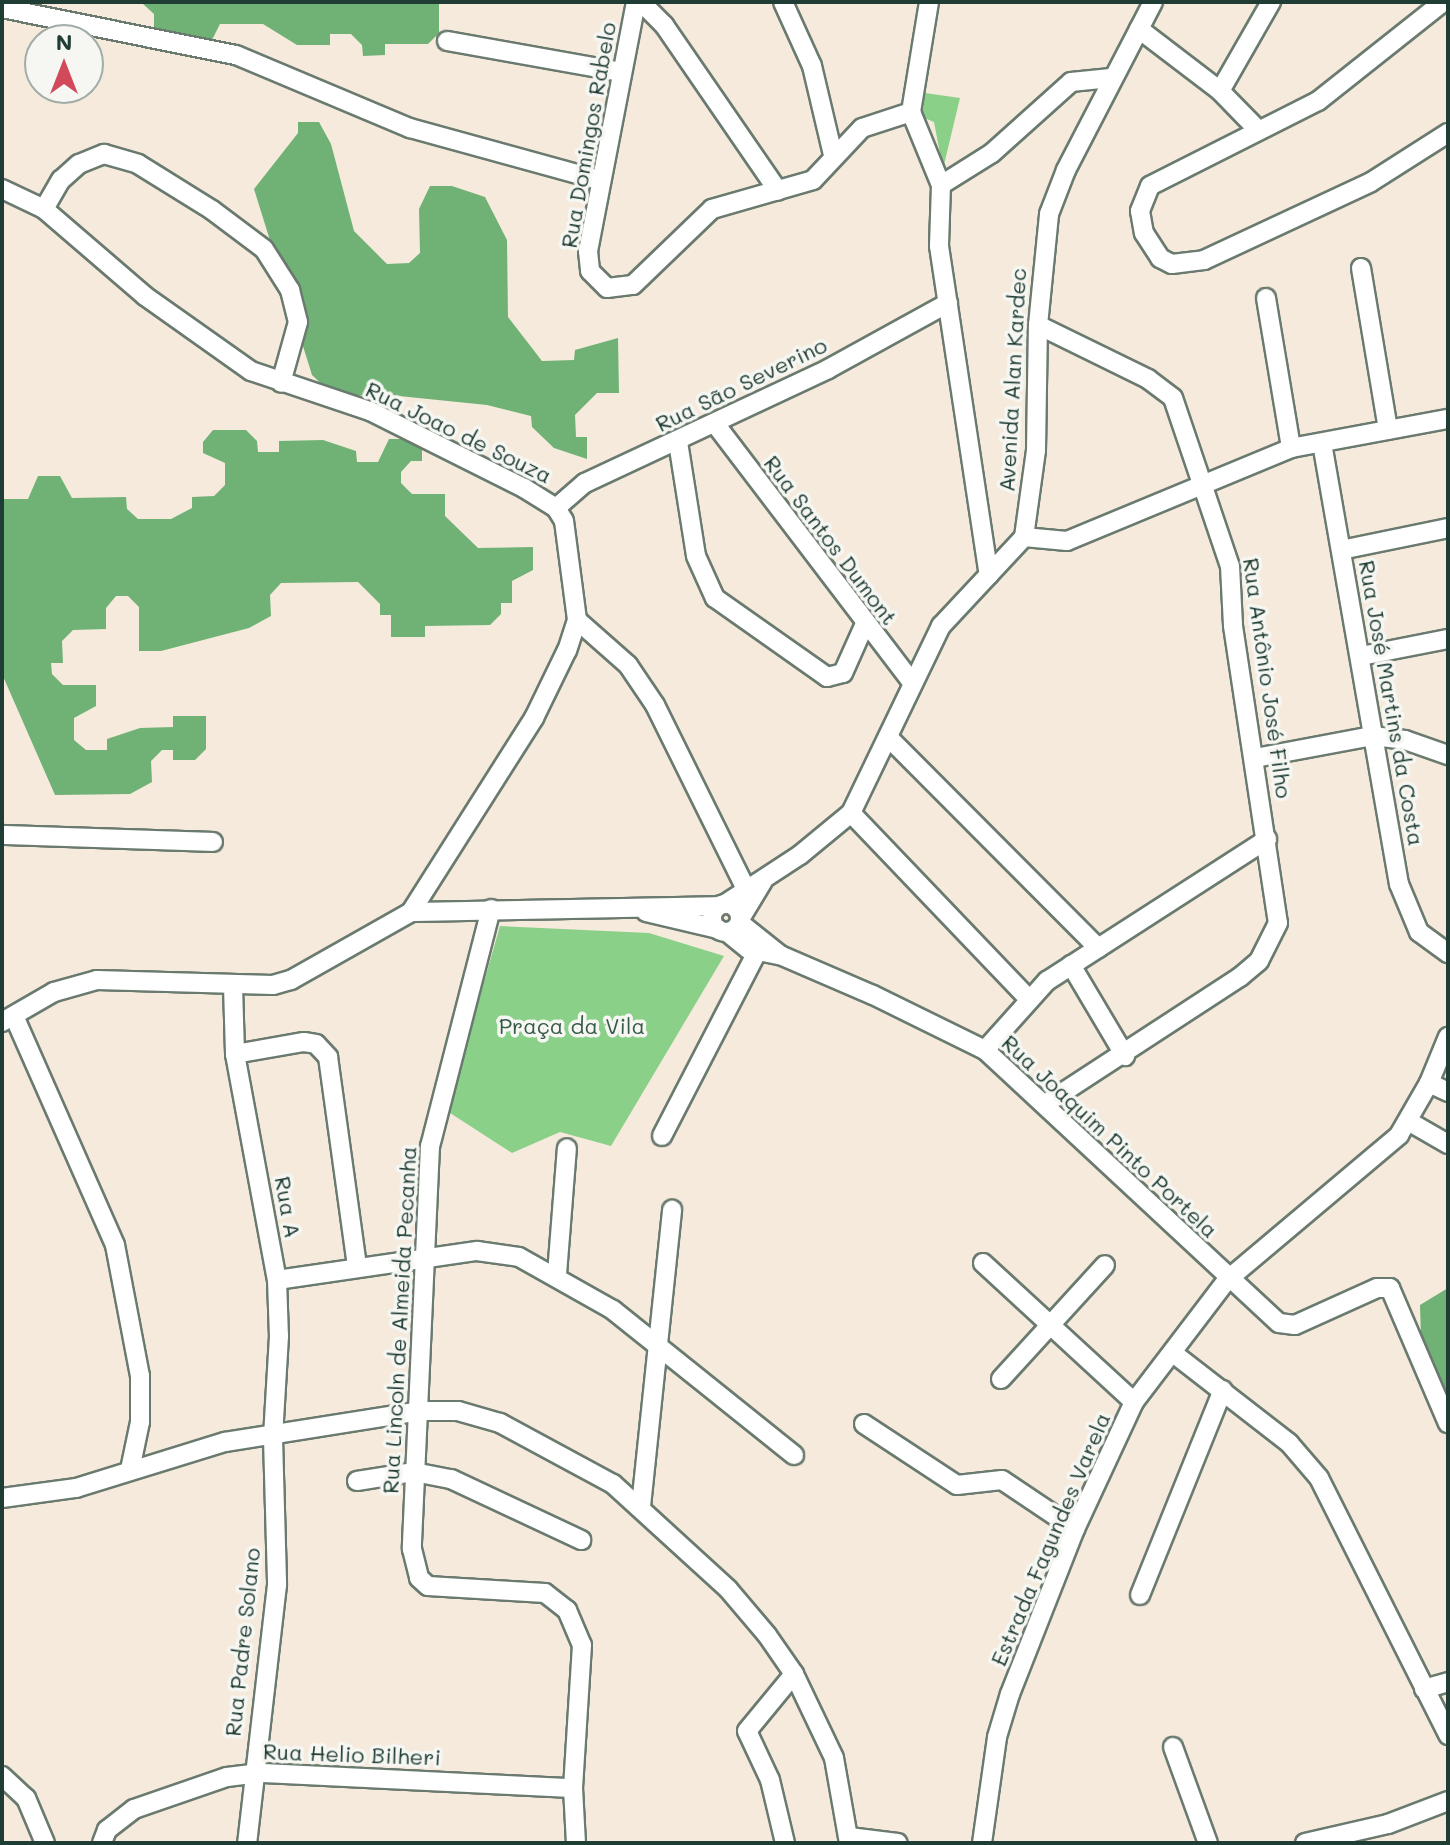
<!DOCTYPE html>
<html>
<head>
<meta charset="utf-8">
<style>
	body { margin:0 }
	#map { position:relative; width:1450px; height:1845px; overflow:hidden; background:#f5eadc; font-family:Mali,sans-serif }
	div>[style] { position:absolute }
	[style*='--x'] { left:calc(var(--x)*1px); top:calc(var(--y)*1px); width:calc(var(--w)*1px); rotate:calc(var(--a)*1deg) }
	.green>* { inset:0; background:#8bd089 }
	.forest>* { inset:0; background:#70b275 }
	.roads { filter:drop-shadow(2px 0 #6a7a6f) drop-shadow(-2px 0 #6a7a6f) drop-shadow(0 2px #6a7a6f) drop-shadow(0 -2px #6a7a6f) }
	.minor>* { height:18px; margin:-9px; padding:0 9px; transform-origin:9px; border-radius:9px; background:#fff }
	.minor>.ring { margin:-9px; padding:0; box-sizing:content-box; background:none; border:18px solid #fff; border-radius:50% }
	span { translate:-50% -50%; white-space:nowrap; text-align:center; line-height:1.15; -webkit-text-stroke:7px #f6f6f2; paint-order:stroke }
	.street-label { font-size:22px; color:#1f3d34 }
	.park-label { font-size:22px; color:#355a45 }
	.frame { position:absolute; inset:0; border:4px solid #1f3d34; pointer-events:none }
	.north { position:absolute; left:24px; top:24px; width:80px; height:80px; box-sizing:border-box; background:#f6f6f2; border:2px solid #a0aca6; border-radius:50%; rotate:0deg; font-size:22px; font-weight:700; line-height:32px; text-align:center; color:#1f3d34 }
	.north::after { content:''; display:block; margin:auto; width:28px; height:36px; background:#d1495b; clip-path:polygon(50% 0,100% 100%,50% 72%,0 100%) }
</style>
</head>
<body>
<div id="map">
	<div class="green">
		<div style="clip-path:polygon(925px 93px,960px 98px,943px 169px,934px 122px,922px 117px)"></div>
		<div style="clip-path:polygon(500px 926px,649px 933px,724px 956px,611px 1146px,560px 1132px,512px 1153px,447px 1111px)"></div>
	</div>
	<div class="forest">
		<div style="clip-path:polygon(120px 2px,439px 2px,439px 33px,428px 44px,385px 44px,385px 55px,363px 56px,362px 45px,351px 34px,330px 34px,330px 45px,297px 45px,263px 24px,220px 24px,209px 46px,154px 36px,154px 14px,143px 4px)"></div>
		<div style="clip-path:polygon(298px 122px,319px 122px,331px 144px,354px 231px,387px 264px,409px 263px,420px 253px,419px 209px,430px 186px,452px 186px,485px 197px,507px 240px,508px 317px,542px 361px,574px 360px,575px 350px,618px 338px,619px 393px,597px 393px,575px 415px,576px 437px,587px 437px,587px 459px,554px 448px,532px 427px,531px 416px,487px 405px,389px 395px,334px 396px,312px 375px,254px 189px,298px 133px)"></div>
		<div style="clip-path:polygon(213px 430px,246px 430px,257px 441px,258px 452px,279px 452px,279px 441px,323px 440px,356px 451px,357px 462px,378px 462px,389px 439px,422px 439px,422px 461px,411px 461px,401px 472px,401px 483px,412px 494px,445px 494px,445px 516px,478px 548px,533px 547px,533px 570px,512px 581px,512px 603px,501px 603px,501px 614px,490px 625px,425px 626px,425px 637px,391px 637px,391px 615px,380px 615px,380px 604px,358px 582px,281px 583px,270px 595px,271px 616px,249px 628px,161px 651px,139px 651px,139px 607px,128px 596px,116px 596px,106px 608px,106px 629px,73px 630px,62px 641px,63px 663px,51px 663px,52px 674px,63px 685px,96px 685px,96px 706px,74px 718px,74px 740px,86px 750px,107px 750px,107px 739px,140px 728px,173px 727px,173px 716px,206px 716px,206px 749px,195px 760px,173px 760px,173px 750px,162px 750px,151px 761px,152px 782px,130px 794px,55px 795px,2px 674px,2px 499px,28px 499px,38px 476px,60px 476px,72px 498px,126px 497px,127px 509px,138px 519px,171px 519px,192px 508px,192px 497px,214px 496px,225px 485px,225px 463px,203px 453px,203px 442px)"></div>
		<div style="clip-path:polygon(1448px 1288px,1448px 1415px,1421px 1338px,1420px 1305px)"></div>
	</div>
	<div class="roads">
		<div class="minor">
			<div style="--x:636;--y:2;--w:254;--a:100.9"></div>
			<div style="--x:588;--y:251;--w:20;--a:84"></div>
			<div style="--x:590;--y:271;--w:24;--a:45"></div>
			<div style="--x:607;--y:288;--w:26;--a:-7"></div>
			<div style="--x:633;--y:285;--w:110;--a:-43.9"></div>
			<div style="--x:712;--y:209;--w:105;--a:-16"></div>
			<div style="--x:813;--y:180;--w:71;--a:-46.7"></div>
			<div style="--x:862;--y:128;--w:52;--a:-18.1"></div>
			<div style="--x:641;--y:2;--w:33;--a:45"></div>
			<div style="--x:664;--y:25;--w:201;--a:55.5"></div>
			<div style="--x:783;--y:2;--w:70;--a:65.6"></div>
			<div style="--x:812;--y:66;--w:91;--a:76.7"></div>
			<div style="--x:929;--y:2;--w:111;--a:99.3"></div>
			<div style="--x:911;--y:112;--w:79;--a:67.7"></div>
			<div style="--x:941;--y:185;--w:61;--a:91.9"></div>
			<div style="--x:939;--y:246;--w:333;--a:81.4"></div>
			<div style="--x:1443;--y:2;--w:159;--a:141.6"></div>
			<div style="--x:1318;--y:101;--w:188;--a:153.2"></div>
			<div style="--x:1150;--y:186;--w:27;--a:112"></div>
			<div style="--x:1140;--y:211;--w:22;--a:80"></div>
			<div style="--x:1144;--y:233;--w:30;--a:57"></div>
			<div style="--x:1160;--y:258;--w:13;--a:27"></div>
			<div style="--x:1172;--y:264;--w:32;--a:-7"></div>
			<div style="--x:1204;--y:260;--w:184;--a:-25"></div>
			<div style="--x:1371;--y:182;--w:91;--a:-32.5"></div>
			<div style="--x:2;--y:8;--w:239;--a:11.4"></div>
			<div style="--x:236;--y:55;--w:189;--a:22.8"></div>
			<div style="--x:410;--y:128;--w:196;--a:15.4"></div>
			<div style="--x:1139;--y:29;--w:102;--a:37.4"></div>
			<div style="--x:1220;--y:91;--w:54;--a:45.7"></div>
			<div style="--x:447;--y:41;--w:177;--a:10.1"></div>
			<div style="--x:1220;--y:91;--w:103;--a:-60.2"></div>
			<div style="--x:941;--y:185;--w:60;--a:-32.1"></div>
			<div style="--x:992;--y:153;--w:106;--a:-41.9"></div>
			<div style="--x:1071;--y:82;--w:40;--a:-5.7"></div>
			<div style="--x:2;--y:189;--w:47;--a:25.5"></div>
			<div style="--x:44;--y:209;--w:133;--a:40.7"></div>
			<div style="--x:145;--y:296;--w:130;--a:35.3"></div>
			<div style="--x:251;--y:371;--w:126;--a:18.6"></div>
			<div style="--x:370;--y:411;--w:172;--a:26.6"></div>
			<div style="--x:524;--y:488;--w:38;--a:32"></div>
			<div style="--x:556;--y:508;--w:15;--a:58"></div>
			<div style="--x:564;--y:521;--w:100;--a:82.5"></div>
			<div style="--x:577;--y:620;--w:32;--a:108"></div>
			<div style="--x:567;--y:650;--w:76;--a:115.9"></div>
			<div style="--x:534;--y:718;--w:230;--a:122.4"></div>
			<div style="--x:44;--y:209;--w:34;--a:-60"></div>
			<div style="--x:61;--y:180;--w:24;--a:-42"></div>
			<div style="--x:79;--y:164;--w:27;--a:-22"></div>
			<div style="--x:104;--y:154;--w:35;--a:16"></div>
			<div style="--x:138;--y:164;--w:87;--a:31.9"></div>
			<div style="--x:212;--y:210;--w:65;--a:36.9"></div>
			<div style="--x:264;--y:249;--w:49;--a:57.6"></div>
			<div style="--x:290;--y:290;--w:33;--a:76"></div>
			<div style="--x:298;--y:322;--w:63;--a:105.6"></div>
			<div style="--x:1361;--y:268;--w:164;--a:80.5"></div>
			<div style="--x:1266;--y:298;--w:152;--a:80.5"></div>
			<div style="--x:1038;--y:325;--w:123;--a:26.1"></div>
			<div style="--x:1148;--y:379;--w:31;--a:37"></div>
			<div style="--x:1173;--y:398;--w:177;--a:71.3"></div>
			<div style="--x:1230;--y:566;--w:60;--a:87.1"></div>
			<div style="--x:1233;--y:626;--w:300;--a:81.4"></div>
			<div style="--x:1278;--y:923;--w:42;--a:116.6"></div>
			<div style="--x:1259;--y:961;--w:25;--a:140"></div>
			<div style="--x:1240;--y:977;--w:230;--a:146.9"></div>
			<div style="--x:716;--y:425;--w:323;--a:52.7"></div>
			<div style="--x:678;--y:442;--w:115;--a:81"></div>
			<div style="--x:696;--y:556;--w:46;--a:65.7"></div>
			<div style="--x:715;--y:598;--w:137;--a:35.2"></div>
			<div style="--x:827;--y:677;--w:16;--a:-14"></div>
			<div style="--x:843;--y:673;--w:51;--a:-65.9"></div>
			<div style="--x:1322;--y:443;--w:448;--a:80.1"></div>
			<div style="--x:1399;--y:884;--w:52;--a:67.4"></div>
			<div style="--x:1419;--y:932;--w:36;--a:36"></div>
			<div style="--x:556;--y:508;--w:38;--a:-41"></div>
			<div style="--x:585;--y:483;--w:268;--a:-25.1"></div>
			<div style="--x:828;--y:369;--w:137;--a:-28.8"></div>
			<div style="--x:1024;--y:537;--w:43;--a:5.3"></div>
			<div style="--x:1067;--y:541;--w:243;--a:-22.5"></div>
			<div style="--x:1291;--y:448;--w:160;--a:-10.5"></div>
			<div style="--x:1341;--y:550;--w:109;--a:-11.6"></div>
			<div style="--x:577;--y:620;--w:68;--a:41.4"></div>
			<div style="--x:628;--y:665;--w:48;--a:56"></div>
			<div style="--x:655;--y:705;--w:205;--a:63.7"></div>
			<div style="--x:1361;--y:656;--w:89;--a:-11.1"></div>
			<div style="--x:888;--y:737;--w:298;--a:45.1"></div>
			<div style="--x:1255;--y:758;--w:120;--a:-10.6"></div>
			<div style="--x:1373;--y:736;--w:32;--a:7"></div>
			<div style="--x:1405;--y:740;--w:46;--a:19.2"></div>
			<div style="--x:851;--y:813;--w:256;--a:46.3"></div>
			<div style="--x:2;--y:835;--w:211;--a:1.9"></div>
			<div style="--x:725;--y:904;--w:90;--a:-33.2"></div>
			<div style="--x:800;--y:855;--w:66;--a:-39.5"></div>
			<div style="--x:851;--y:813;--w:208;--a:-64.3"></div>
			<div style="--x:941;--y:626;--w:122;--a:-47"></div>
			<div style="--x:1024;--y:537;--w:88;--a:-82.1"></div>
			<div style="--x:1036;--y:450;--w:125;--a:-89.1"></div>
			<div style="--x:1038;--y:325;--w:112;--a:-84.3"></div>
			<div style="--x:1049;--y:214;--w:47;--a:-68.9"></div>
			<div style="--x:1066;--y:170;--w:189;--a:-62.6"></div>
			<div class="ring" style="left:712px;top:904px;width:10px;height:10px"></div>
			<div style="--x:491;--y:909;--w:245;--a:104.4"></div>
			<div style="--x:430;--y:1146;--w:403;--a:92.6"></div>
			<div style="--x:412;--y:1549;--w:30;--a:76"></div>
			<div style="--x:419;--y:1578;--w:12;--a:42"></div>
			<div style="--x:428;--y:1586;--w:117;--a:3.4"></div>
			<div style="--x:545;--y:1593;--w:28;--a:38"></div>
			<div style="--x:567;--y:1610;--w:38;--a:67"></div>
			<div style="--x:582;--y:1645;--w:143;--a:93.6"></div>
			<div style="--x:573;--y:1788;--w:55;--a:86.9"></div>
			<div style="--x:646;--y:912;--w:74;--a:13.3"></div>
			<div style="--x:740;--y:919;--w:44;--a:-58.8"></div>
			<div style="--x:740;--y:923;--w:51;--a:38.7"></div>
			<div style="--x:727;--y:932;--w:27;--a:39"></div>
			<div style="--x:748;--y:949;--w:33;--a:11"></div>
			<div style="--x:780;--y:955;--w:101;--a:23.3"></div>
			<div style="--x:873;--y:995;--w:125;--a:26.2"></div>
			<div style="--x:985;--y:1050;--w:401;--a:42.9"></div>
			<div style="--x:1279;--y:1323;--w:16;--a:7"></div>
			<div style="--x:1295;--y:1325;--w:90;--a:-24.3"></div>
			<div style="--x:1377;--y:1288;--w:13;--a:0"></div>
			<div style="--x:1390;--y:1288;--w:147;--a:66.8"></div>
			<div style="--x:1071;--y:965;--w:106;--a:59.3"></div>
			<div style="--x:233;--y:986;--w:68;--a:88.3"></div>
			<div style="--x:235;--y:1054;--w:230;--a:79.5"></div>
			<div style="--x:277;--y:1280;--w:56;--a:88"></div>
			<div style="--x:279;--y:1336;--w:102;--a:93.4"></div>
			<div style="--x:273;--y:1438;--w:147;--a:88.4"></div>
			<div style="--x:277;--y:1585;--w:260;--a:96.6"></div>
			<div style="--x:14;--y:1016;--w:250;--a:66.2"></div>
			<div style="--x:115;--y:1245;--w:133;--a:79.2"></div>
			<div style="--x:140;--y:1376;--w:46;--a:90"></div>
			<div style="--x:140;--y:1422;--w:49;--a:101.8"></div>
			<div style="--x:2;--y:1022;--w:60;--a:-30"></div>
			<div style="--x:54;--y:992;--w:45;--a:-15.6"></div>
			<div style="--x:97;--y:980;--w:176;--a:1.6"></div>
			<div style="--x:273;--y:985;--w:19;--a:-16"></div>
			<div style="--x:291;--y:980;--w:138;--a:-29.5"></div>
			<div style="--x:411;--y:912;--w:307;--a:-1.1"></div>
			<div style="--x:985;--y:1050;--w:93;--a:-48.1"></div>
			<div style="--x:1047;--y:981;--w:262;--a:-32.8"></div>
			<div style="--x:235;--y:1054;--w:70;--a:-9.9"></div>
			<div style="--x:304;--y:1042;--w:12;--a:9"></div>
			<div style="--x:316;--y:1044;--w:18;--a:47"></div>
			<div style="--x:328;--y:1057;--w:210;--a:82.1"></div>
			<div style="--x:1429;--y:1083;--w:21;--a:25"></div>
			<div style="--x:1408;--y:1121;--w:46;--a:29.9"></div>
			<div style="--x:662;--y:1136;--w:207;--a:-62.7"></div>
			<div style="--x:983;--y:1263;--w:205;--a:42.6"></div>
			<div style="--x:557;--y:1274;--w:126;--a:-85.5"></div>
			<div style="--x:277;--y:1280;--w:202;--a:-8.3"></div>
			<div style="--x:477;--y:1251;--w:42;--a:8.1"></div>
			<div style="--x:519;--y:1257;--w:108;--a:29.4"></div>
			<div style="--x:613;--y:1310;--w:232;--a:38.7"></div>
			<div style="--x:1173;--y:1353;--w:147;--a:37.8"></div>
			<div style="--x:1289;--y:1443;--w:46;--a:49.4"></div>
			<div style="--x:1319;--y:1478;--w:288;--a:63.3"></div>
			<div style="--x:1001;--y:1379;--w:154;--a:-47.6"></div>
			<div style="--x:864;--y:1424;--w:111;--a:33.3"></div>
			<div style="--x:957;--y:1485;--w:45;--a:-6.3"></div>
			<div style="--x:1002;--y:1480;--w:88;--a:33.9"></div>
			<div style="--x:357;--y:1481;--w:58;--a:-9"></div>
			<div style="--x:414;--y:1472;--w:38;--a:11"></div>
			<div style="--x:451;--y:1479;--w:144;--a:25.1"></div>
			<div style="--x:2;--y:1498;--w:75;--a:-7.7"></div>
			<div style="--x:76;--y:1488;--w:156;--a:-17.2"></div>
			<div style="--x:225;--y:1442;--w:197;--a:-9"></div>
			<div style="--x:420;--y:1411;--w:38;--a:0"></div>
			<div style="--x:458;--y:1411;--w:44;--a:15.9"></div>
			<div style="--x:500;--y:1423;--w:128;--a:28.4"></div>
			<div style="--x:613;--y:1484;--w:156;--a:42.4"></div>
			<div style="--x:728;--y:1589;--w:60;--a:49.7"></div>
			<div style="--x:767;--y:1635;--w:47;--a:55.3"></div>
			<div style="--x:794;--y:1674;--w:93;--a:64.5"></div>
			<div style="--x:834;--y:1758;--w:86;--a:80"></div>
			<div style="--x:641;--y:1506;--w:298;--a:-84"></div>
			<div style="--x:1140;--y:1595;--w:221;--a:-68"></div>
			<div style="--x:1424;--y:1689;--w:25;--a:-16"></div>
			<div style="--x:1173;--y:1747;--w:102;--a:70"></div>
			<div style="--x:2;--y:1776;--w:33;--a:43"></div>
			<div style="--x:26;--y:1798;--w:49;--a:67.1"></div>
			<div style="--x:849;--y:1837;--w:49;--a:7"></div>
			<div style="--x:102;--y:1843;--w:14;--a:-69"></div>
			<div style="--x:107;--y:1830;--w:34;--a:-38"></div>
			<div style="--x:134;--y:1809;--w:98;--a:-19"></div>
			<div style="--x:227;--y:1777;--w:35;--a:-7"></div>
			<div style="--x:262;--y:1773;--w:311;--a:2.8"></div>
			<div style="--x:785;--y:1843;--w:65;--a:-103.4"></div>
			<div style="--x:770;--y:1780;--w:54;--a:-115.1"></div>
			<div style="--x:747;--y:1731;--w:74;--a:-50.5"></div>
			<div style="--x:982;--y:1843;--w:107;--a:-81.9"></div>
			<div style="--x:997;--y:1737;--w:45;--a:-73.2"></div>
			<div style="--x:1010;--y:1694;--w:177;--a:-68.5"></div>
			<div style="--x:1075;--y:1529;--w:140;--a:-65.1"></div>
			<div style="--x:1134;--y:1402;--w:153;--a:-52.7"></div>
			<div style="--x:1227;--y:1280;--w:225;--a:-40.1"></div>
			<div style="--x:1399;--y:1135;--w:60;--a:-60"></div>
			<div style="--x:1429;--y:1083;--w:50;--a:-67.6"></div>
			<div style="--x:1305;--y:1843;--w:85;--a:-12.9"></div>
			<div style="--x:1388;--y:1824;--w:64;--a:-21"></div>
		</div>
	</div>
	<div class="street-label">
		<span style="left:588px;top:135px;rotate:-80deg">Rua Domingos Rabelo</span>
		<span style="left:1012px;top:380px;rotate:-87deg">Avenida Alan Kardec</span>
		<span style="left:741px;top:384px;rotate:-26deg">Rua São Severino</span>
		<span style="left:459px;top:432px;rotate:26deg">Rua Joao de Souza</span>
		<span style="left:831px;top:540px;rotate:53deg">Rua Santos Dumont</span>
		<span style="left:1268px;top:678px;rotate:82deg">Rua Antônio José Filho</span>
		<span style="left:1392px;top:703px;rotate:80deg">Rua José Martins da Costa</span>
		<span style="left:1110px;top:1136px;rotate:43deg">Rua Joaquim Pinto Portela</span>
		<span style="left:288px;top:1207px;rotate:80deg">Rua A</span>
		<span style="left:399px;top:1320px;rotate:-87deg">Rua Lincoln de Almeida Pecanha</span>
		<span style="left:1050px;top:1539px;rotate:-67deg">Estrada Fagundes Varela</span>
		<span style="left:242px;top:1642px;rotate:-84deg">Rua Padre Solano</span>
		<span style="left:352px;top:1754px;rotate:2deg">Rua Helio Bilheri</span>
	</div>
	<div class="park-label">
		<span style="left:572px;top:1026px">Praça da Vila</span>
	</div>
	<div class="frame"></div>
	<div class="north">N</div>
</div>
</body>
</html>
